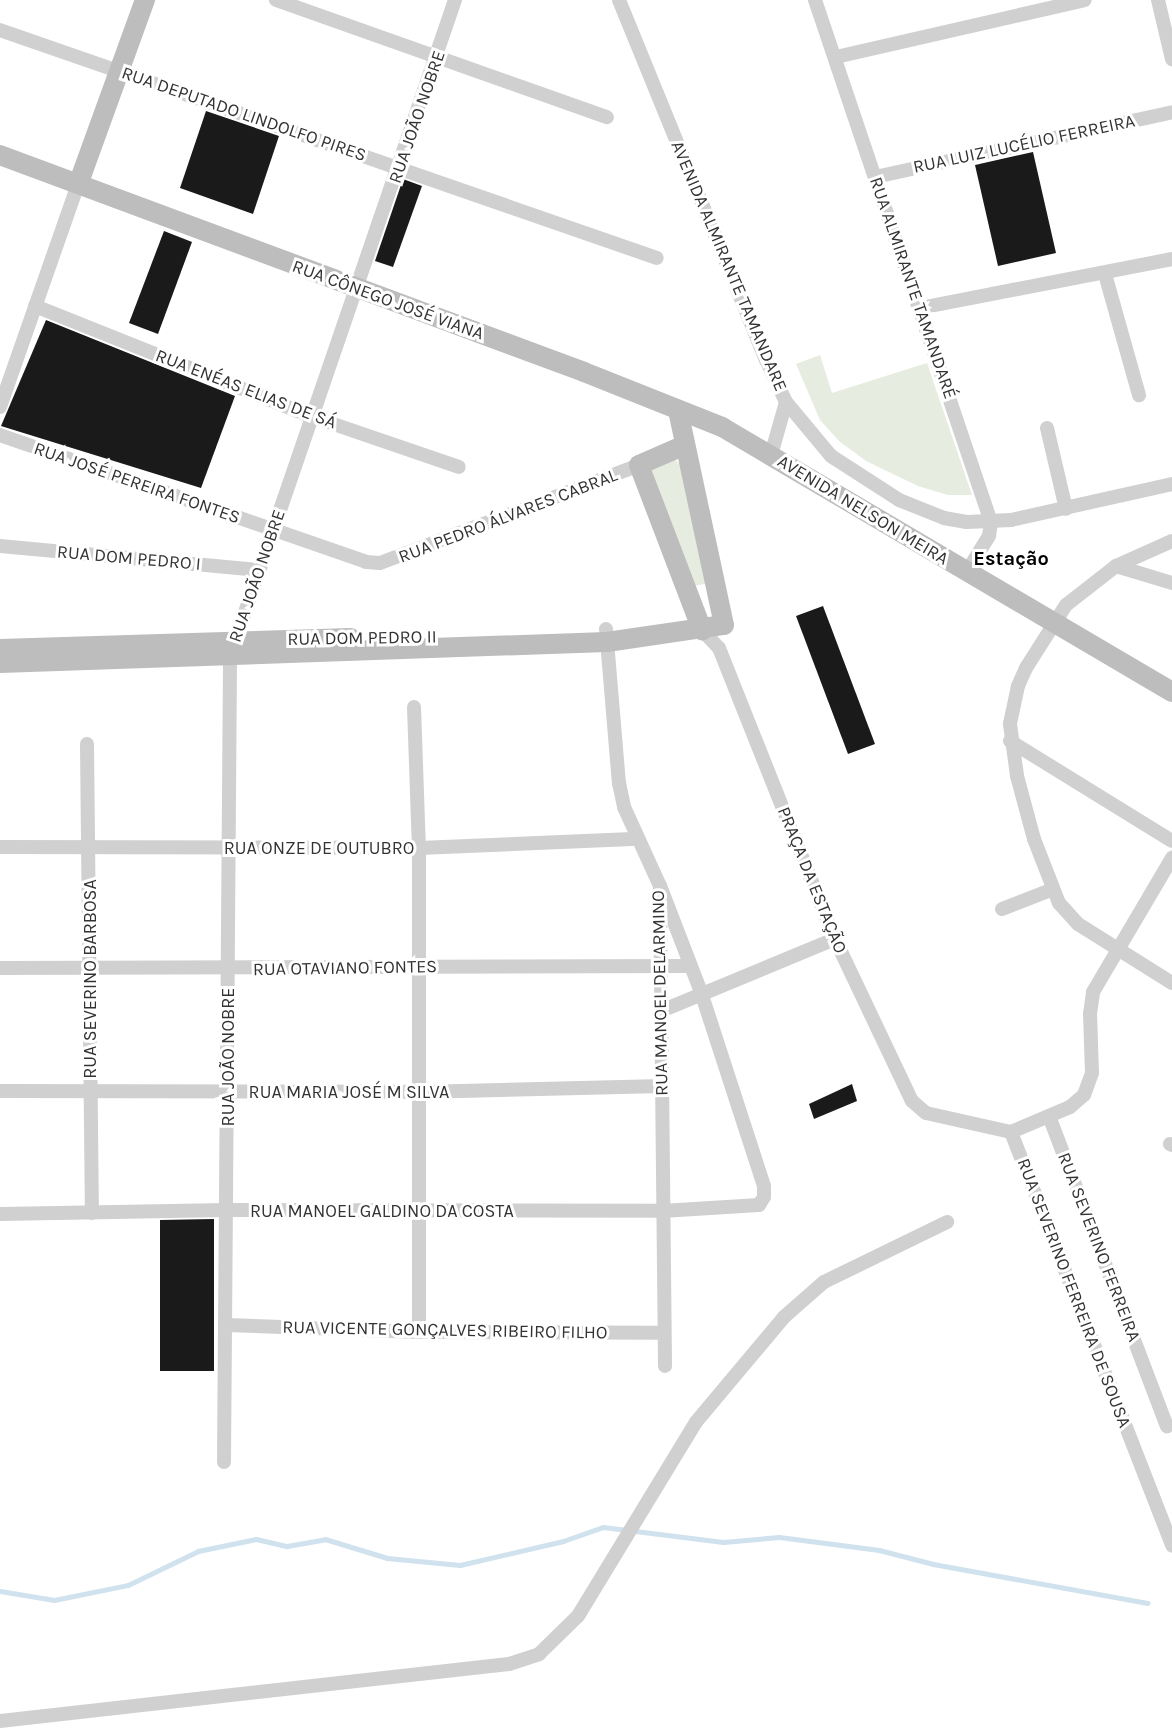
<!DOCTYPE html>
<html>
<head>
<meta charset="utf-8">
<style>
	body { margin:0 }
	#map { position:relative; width:1172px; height:1735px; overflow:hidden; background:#fff; font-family:Karla,sans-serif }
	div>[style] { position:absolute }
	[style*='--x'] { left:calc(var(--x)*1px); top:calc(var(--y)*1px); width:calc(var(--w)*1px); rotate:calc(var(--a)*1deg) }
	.green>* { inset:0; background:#e6ecdf }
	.stream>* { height:5px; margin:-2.5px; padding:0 2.5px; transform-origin:2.5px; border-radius:2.5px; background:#cfe2ee }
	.building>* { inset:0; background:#1a1a1a }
	.street>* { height:14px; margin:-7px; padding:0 7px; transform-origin:7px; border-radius:7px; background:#d0d0d0 }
	.secondary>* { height:20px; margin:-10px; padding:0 10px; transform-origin:10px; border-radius:10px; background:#bdbdbd }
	span { translate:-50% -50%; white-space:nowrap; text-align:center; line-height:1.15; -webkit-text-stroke:6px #fff; paint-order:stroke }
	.street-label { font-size:18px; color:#333 }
	.neighbourhood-label { font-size:20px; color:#000; font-weight:700 }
</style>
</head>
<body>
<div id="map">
	<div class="green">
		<div style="clip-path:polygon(820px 355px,832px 393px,927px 363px,972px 495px,948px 495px,918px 486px,866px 461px,839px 441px,820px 420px,796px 364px)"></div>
		<div style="clip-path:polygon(671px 456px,681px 465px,709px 583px,695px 586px,651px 480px,650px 465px)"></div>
	</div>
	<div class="stream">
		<div style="--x:0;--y:1591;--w:55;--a:9.5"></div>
		<div style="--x:54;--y:1600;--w:76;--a:-11.5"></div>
		<div style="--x:128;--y:1585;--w:78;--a:-25.9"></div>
		<div style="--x:198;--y:1551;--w:59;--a:-11.7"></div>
		<div style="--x:256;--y:1539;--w:32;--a:13"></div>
		<div style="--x:287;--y:1546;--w:39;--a:-10"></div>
		<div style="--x:325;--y:1539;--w:65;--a:17"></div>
		<div style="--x:387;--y:1558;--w:73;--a:5.5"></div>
		<div style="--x:460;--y:1565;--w:106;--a:-13.1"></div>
		<div style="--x:563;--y:1541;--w:42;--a:-19.3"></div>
		<div style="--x:603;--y:1527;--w:121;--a:7.1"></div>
		<div style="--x:723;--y:1542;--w:56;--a:-5.1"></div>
		<div style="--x:779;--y:1537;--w:101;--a:7.4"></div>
		<div style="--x:879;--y:1550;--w:56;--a:14.5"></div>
		<div style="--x:933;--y:1564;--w:218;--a:10.3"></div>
	</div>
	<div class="building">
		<div style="clip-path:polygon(206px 111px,279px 136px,253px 214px,180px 188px)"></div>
		<div style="clip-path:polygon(1033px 152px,1056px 253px,998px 266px,975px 165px)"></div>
		<div style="clip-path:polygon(403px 179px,422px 186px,393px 267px,375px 261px)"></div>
		<div style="clip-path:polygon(164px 231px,192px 242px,158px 334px,129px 323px)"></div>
		<div style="clip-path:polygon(46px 320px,235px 396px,201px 488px,1px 426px)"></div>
		<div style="clip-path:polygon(823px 606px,875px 744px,848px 754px,796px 616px)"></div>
		<div style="clip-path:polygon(852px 1084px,857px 1101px,814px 1119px,809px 1104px)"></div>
		<div style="clip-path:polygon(214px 1219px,214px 1371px,160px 1371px,160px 1220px)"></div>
	</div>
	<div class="street">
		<div style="--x:276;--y:0;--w:351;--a:19.5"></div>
		<div style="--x:619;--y:0;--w:389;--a:67.8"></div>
		<div style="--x:766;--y:360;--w:47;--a:64.5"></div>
		<div style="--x:786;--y:402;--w:70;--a:50.2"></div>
		<div style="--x:831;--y:456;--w:81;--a:32.9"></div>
		<div style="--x:899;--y:500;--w:48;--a:21.8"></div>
		<div style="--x:944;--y:518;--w:23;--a:10"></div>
		<div style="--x:967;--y:522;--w:44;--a:-2.6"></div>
		<div style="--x:1011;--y:520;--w:165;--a:-12.6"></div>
		<div style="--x:815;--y:0;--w:551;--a:71.37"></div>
		<div style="--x:991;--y:522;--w:14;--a:98"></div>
		<div style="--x:989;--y:536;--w:44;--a:121.9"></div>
		<div style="--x:1158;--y:0;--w:61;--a:76.7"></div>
		<div style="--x:0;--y:30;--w:695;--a:19.14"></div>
		<div style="--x:836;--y:57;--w:255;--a:-12.9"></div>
		<div style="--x:875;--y:177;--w:304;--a:-12.3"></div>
		<div style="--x:1105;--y:274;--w:126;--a:74.3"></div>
		<div style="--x:35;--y:306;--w:299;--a:21.8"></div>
		<div style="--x:313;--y:417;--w:154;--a:18.9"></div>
		<div style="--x:920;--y:308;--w:257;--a:-11"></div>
		<div style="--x:0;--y:407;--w:238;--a:-70.7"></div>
		<div style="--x:1047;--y:428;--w:83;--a:76.8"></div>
		<div style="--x:0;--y:435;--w:387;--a:19.1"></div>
		<div style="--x:366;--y:562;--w:14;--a:4"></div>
		<div style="--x:380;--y:563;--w:277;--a:-20.7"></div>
		<div style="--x:771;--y:455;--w:55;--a:-74.2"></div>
		<div style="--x:1172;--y:541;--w:61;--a:155.9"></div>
		<div style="--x:1116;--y:566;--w:63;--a:142"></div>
		<div style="--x:1066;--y:605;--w:75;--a:122.4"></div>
		<div style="--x:1026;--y:668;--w:20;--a:114"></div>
		<div style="--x:1018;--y:686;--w:39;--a:102"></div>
		<div style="--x:1010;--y:724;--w:52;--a:82.3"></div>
		<div style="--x:1017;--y:776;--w:65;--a:74.9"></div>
		<div style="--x:1034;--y:839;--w:69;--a:68.7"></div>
		<div style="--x:1059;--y:903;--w:28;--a:48"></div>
		<div style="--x:1078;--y:924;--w:111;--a:32.1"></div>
		<div style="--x:0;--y:546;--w:259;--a:5.3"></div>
		<div style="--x:1116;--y:566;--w:59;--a:16.9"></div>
		<div style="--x:606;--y:629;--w:155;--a:85.2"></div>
		<div style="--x:619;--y:783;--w:25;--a:78"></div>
		<div style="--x:624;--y:807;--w:87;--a:65.5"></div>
		<div style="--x:660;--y:886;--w:480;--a:89.4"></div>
		<div style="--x:702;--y:630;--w:25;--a:47"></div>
		<div style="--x:719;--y:648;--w:313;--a:68.3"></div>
		<div style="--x:835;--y:939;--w:179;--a:64.6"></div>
		<div style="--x:912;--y:1101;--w:18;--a:41"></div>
		<div style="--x:926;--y:1113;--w:87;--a:12.6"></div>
		<div style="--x:1011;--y:1132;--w:444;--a:68.7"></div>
		<div style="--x:414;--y:707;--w:141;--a:88"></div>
		<div style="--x:419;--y:848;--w:484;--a:90"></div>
		<div style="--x:1010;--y:741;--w:190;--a:31.7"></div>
		<div style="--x:87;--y:744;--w:469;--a:89.4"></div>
		<div style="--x:0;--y:847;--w:419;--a:0.1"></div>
		<div style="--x:419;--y:848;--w:219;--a:-2.4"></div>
		<div style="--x:1002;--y:909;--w:53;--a:-21.2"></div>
		<div style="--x:0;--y:968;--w:690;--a:-0.17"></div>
		<div style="--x:661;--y:1011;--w:188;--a:-22.5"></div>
		<div style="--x:0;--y:1091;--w:420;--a:0.1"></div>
		<div style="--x:420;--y:1092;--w:243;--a:-1.4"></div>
		<div style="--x:1049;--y:1116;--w:332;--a:69.2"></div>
		<div style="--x:1011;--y:1132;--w:64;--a:-23"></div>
		<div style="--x:1070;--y:1107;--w:18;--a:-41"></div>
		<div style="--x:1084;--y:1095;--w:23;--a:-70"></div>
		<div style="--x:1092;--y:1073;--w:59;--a:-91.9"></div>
		<div style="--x:1090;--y:1014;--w:22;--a:-82"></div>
		<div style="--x:1093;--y:992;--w:156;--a:-59.5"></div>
		<div style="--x:1170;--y:1144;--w:2;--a:27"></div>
		<div style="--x:0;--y:1214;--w:228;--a:-1"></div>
		<div style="--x:228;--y:1210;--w:434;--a:0.1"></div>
		<div style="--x:662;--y:1211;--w:97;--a:-3.5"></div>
		<div style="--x:759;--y:1205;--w:9;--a:-58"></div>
		<div style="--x:764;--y:1197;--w:11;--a:-90"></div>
		<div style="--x:764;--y:1186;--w:204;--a:-108"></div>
		<div style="--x:701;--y:992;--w:114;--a:-111.1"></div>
		<div style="--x:226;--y:1325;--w:193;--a:2.1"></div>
		<div style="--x:419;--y:1332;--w:245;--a:0.2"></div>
		<div style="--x:224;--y:1462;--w:806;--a:-89.57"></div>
		<div style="--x:230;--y:656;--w:694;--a:-71.07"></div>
		<div style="--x:0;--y:1721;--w:512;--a:-6.39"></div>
		<div style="--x:509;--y:1664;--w:32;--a:-18"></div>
		<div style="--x:539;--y:1654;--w:54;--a:-44.3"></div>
		<div style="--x:578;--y:1616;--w:227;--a:-58.7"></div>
		<div style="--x:696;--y:1422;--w:137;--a:-50"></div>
		<div style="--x:784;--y:1317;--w:53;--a:-41.2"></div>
		<div style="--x:824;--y:1282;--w:137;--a:-26"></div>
	</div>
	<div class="secondary">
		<div style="--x:0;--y:155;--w:623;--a:20.38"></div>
		<div style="--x:584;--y:372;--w:149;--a:21.7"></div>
		<div style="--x:722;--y:427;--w:522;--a:30.49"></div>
		<div style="--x:79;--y:182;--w:194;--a:-70.1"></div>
		<div style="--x:685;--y:445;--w:50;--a:156.5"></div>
		<div style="--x:639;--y:465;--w:177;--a:69.1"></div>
		<div style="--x:0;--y:649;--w:351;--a:-1.8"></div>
		<div style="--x:0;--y:663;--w:607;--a:-1.98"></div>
		<div style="--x:607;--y:642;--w:118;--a:-8.3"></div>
		<div style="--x:724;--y:625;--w:219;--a:-102.1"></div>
	</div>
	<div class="street-label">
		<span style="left:244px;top:114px;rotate:19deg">RUA DEPUTADO LINDOLFO PIRES</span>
		<span style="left:417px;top:117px;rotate:-71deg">RUA JOÃO NOBRE</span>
		<span style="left:1024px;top:144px;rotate:-12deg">RUA LUIZ LUCÉLIO FERREIRA</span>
		<span style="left:729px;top:266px;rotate:67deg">AVENIDA ALMIRANTE TAMANDARE</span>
		<span style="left:913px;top:288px;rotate:71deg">RUA ALMIRANTE TAMANDARÉ</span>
		<span style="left:388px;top:300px;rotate:20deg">RUA CÔNEGO JOSÉ VIANA</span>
		<span style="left:246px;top:389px;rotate:21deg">RUA ENÉAS ELIAS DE SÁ</span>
		<span style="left:137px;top:483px;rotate:19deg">RUA JOSÉ PEREIRA FONTES</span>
		<span style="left:863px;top:510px;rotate:31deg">AVENIDA NELSON MEIRA</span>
		<span style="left:508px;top:516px;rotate:-21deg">RUA PEDRO ÁLVARES CABRAL</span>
		<span style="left:129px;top:558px;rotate:5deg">RUA DOM PEDRO I</span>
		<span style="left:257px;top:576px;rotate:-71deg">RUA JOÃO NOBRE</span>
		<span style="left:362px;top:638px;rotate:-1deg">RUA DOM PEDRO II</span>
		<span style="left:319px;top:848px">RUA ONZE DE OUTUBRO</span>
		<span style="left:812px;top:880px;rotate:68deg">PRAÇA DA ESTAÇÃO</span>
		<span style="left:345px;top:968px;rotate:-1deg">RUA OTAVIANO FONTES</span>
		<span style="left:90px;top:979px;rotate:-90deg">RUA SEVERINO BARBOSA</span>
		<span style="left:660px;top:993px;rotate:-91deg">RUA MANOEL DELARMINO</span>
		<span style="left:228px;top:1057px;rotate:-90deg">RUA JOÃO NOBRE</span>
		<span style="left:349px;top:1092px">RUA MARIA JOSÉ M SILVA</span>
		<span style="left:382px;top:1211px">RUA MANOEL GALDINO DA COSTA</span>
		<span style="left:1099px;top:1247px;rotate:69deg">RUA SEVERINO FERREIRA</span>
		<span style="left:1074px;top:1293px;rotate:69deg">RUA SEVERINO FERREIRA DE SOUSA</span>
		<span style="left:445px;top:1330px;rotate:1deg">RUA VICENTE GONÇALVES RIBEIRO FILHO</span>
	</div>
	<div class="neighbourhood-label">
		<span style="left:1011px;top:558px">Estação</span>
	</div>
</div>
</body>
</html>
